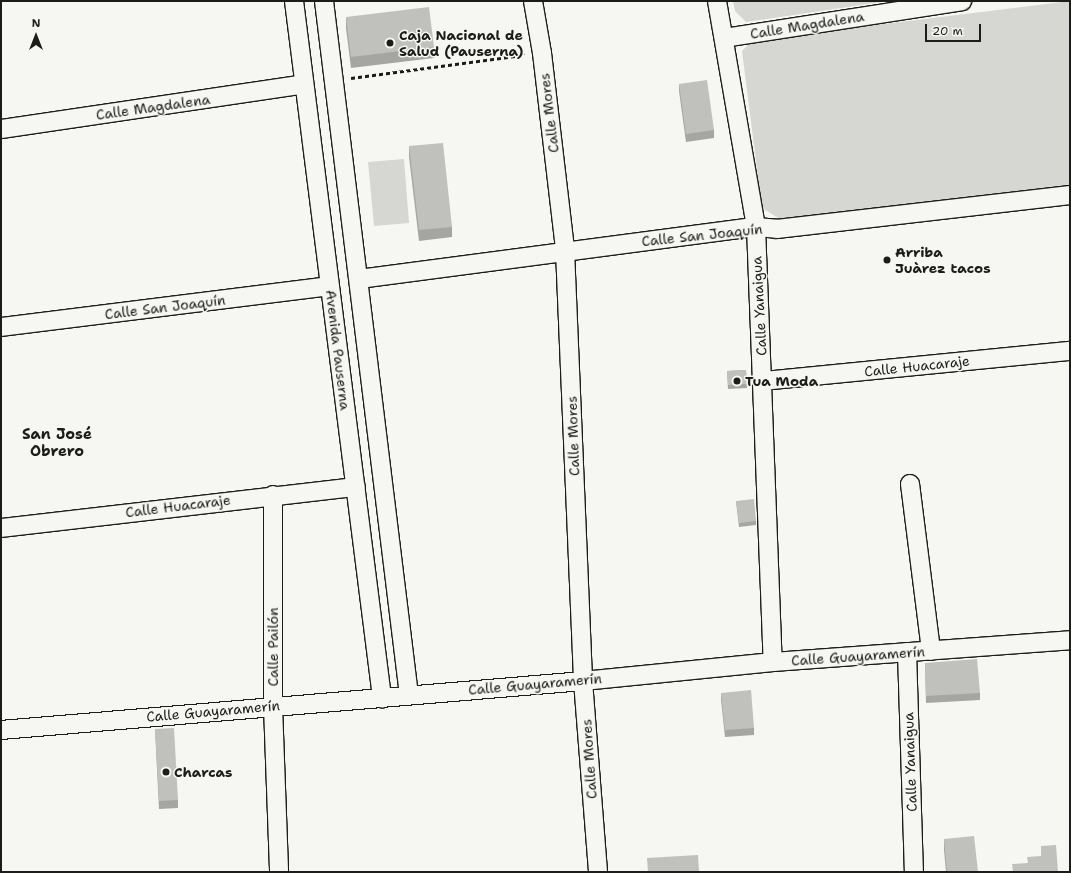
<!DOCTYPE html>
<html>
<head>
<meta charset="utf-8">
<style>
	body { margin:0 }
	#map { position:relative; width:1071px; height:873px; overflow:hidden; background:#f6f6f2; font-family:"Shantell Sans",sans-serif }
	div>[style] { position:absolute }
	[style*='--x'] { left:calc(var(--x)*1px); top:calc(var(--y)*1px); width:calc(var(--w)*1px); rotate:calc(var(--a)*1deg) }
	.green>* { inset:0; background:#d6d6d2 }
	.path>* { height:2.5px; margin-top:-1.25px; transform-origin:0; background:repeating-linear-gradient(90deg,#1c1c1c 0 4px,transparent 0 7px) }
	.roads { filter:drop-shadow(1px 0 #1c1c1c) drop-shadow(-1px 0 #1c1c1c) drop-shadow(0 1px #1c1c1c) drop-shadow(0 -1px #1c1c1c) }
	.street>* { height:18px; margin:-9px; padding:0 9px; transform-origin:9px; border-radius:9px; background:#f6f6f2 }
	.wall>* { inset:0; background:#a5a5a3 }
	.building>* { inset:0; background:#c0c0bd }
	.dots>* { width:11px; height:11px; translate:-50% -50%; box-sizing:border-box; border:2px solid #f6f6f2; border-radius:50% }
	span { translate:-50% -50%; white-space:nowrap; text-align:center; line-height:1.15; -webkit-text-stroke:3px #f6f6f2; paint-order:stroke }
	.street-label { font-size:14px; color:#1c1c1c }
	.poi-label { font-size:14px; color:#1c1c1c; font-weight:700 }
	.left { translate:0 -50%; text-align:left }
	.neighbourhood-label { font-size:15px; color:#1c1c1c; font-weight:700 }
	.frame { position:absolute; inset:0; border:2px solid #1c1c1c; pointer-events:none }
	.north { position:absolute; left:16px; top:16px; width:40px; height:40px; -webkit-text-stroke:3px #f6f6f2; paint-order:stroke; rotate:0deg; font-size:11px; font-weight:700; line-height:16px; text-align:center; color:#1c1c1c }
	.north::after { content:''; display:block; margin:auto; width:14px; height:18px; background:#1c1c1c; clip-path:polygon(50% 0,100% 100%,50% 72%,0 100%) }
	.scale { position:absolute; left:925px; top:24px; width:56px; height:18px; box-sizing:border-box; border:2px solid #1c1c1c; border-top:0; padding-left:5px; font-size:12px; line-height:14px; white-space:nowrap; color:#1c1c1c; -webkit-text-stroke:3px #f6f6f2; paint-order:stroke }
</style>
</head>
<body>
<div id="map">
	<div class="green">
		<div style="clip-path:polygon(733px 1px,888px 1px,746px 22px,735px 11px)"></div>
		<div style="clip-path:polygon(1070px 1px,1070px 185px,780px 219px,762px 208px,742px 51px,753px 40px)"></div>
		<div style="clip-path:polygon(404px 159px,409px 223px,374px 226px,368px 162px)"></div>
	</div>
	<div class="path">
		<div style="--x:351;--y:78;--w:175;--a:-7.6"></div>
	</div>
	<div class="roads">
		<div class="street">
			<div style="--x:294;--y:1;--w:703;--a:82.8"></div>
			<div style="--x:324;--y:1;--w:699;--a:83.02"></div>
			<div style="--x:533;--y:1;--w:53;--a:80.2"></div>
			<div style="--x:542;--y:53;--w:198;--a:83.3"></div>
			<div style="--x:565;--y:250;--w:431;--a:87.6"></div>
			<div style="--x:583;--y:681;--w:192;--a:85.5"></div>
			<div style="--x:717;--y:1;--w:229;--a:80.2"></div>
			<div style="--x:756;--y:227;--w:435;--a:87.8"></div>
			<div style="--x:724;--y:38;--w:241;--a:-8.8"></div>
			<div style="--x:1;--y:129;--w:306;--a:-8.4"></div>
			<div style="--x:359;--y:279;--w:400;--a:-7.5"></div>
			<div style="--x:756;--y:227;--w:21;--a:5"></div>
			<div style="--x:777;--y:229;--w:295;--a:-6.6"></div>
			<div style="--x:1;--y:327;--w:331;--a:-7.1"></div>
			<div style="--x:763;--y:381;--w:308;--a:-5.6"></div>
			<div style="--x:910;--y:484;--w:168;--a:82.8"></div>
			<div style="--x:273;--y:495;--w:211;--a:90"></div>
			<div style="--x:273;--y:706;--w:166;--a:87.9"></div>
			<div style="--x:1;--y:528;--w:357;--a:-6.6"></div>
			<div style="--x:907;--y:652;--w:220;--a:88.2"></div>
			<div style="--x:1;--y:730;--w:584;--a:-4.81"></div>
			<div style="--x:583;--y:681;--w:191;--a:-5.7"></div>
			<div style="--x:773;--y:662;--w:298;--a:-4.2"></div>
		</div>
	</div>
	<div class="wall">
		<div style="clip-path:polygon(346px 17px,434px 47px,434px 58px,351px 68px,346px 28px)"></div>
		<div style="clip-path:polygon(679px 84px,714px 130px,714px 138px,686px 142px,679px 91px)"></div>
		<div style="clip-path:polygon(409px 146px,452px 227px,452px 237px,419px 241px,409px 157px)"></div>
		<div style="clip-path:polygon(746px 370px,747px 388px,728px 389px,727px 371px)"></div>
		<div style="clip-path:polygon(736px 501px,756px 521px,756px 525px,739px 527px)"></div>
		<div style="clip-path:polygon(925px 663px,980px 693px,980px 700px,926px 703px)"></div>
		<div style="clip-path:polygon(721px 693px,754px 728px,754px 735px,725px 737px,721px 700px)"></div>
		<div style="clip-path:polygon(155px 729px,178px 800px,178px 808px,159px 809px)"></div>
		<div style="clip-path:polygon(944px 839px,978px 872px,946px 872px,944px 850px)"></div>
	</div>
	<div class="building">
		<div style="clip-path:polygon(429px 7px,434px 47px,351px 57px,346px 17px)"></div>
		<div style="clip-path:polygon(707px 80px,714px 130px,686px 134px,679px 84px)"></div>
		<div style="clip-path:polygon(443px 143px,452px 227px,419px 230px,409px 146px)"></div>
		<div style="clip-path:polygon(746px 370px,747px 384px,728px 385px,727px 371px)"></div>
		<div style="clip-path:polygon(754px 499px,756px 521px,739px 523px,736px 501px)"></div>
		<div style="clip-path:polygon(977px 659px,980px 693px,926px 696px,925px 663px)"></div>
		<div style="clip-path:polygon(751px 690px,754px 728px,725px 730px,721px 693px)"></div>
		<div style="clip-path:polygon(174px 728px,178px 800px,159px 801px,155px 729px)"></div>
		<div style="clip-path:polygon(974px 836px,978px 872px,947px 872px,944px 839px)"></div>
		<div style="clip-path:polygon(1056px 845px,1058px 872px,1013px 872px,1012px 864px,1028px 863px,1027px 857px,1041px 856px,1041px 846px)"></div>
		<div style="clip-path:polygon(698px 855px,699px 872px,648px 872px,647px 858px)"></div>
	</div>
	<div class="dots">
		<div style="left:390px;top:43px;background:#1c1c1c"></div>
		<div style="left:887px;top:260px;background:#1c1c1c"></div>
		<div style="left:737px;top:381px;background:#1c1c1c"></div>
		<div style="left:166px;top:772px;background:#1c1c1c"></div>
	</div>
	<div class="street-label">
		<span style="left:807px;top:25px;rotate:-9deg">Calle Magdalena</span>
		<span style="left:153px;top:107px;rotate:-8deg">Calle Magdalena</span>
		<span style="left:549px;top:113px;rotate:-97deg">Calle Mores</span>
		<span style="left:702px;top:235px;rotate:-6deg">Calle San Joaquín</span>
		<span style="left:759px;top:306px;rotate:-93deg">Calle Yanaigua</span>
		<span style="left:165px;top:307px;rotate:-7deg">Calle San Joaquín</span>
		<span style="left:338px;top:350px;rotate:83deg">Avenida Pauserna</span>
		<span style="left:917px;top:366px;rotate:-6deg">Calle Huacaraje</span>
		<span style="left:573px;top:436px;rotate:-92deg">Calle Mores</span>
		<span style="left:178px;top:506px;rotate:-7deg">Calle Huacaraje</span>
		<span style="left:273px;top:647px;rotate:-90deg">Calle Pailón</span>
		<span style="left:858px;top:656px;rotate:-4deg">Calle Guayaramerín</span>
		<span style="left:535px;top:684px;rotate:-5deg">Calle Guayaramerín</span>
		<span style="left:213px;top:711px;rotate:-5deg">Calle Guayaramerín</span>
		<span style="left:589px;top:759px;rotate:-94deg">Calle Mores</span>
		<span style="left:910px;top:762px;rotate:-92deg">Calle Yanaigua</span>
	</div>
	<div class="poi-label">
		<span class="left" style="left:399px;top:43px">Caja Nacional de<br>Salud (Pauserna)</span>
		<span class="left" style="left:895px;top:260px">Arriba<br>Juàrez tacos</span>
		<span class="left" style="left:745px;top:381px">Tua Moda</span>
		<span class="left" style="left:174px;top:772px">Charcas</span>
	</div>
	<div class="neighbourhood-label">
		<span style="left:57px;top:443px">San José<br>Obrero</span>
	</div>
	<div class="frame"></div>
	<div class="north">N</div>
	<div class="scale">20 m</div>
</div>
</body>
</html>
